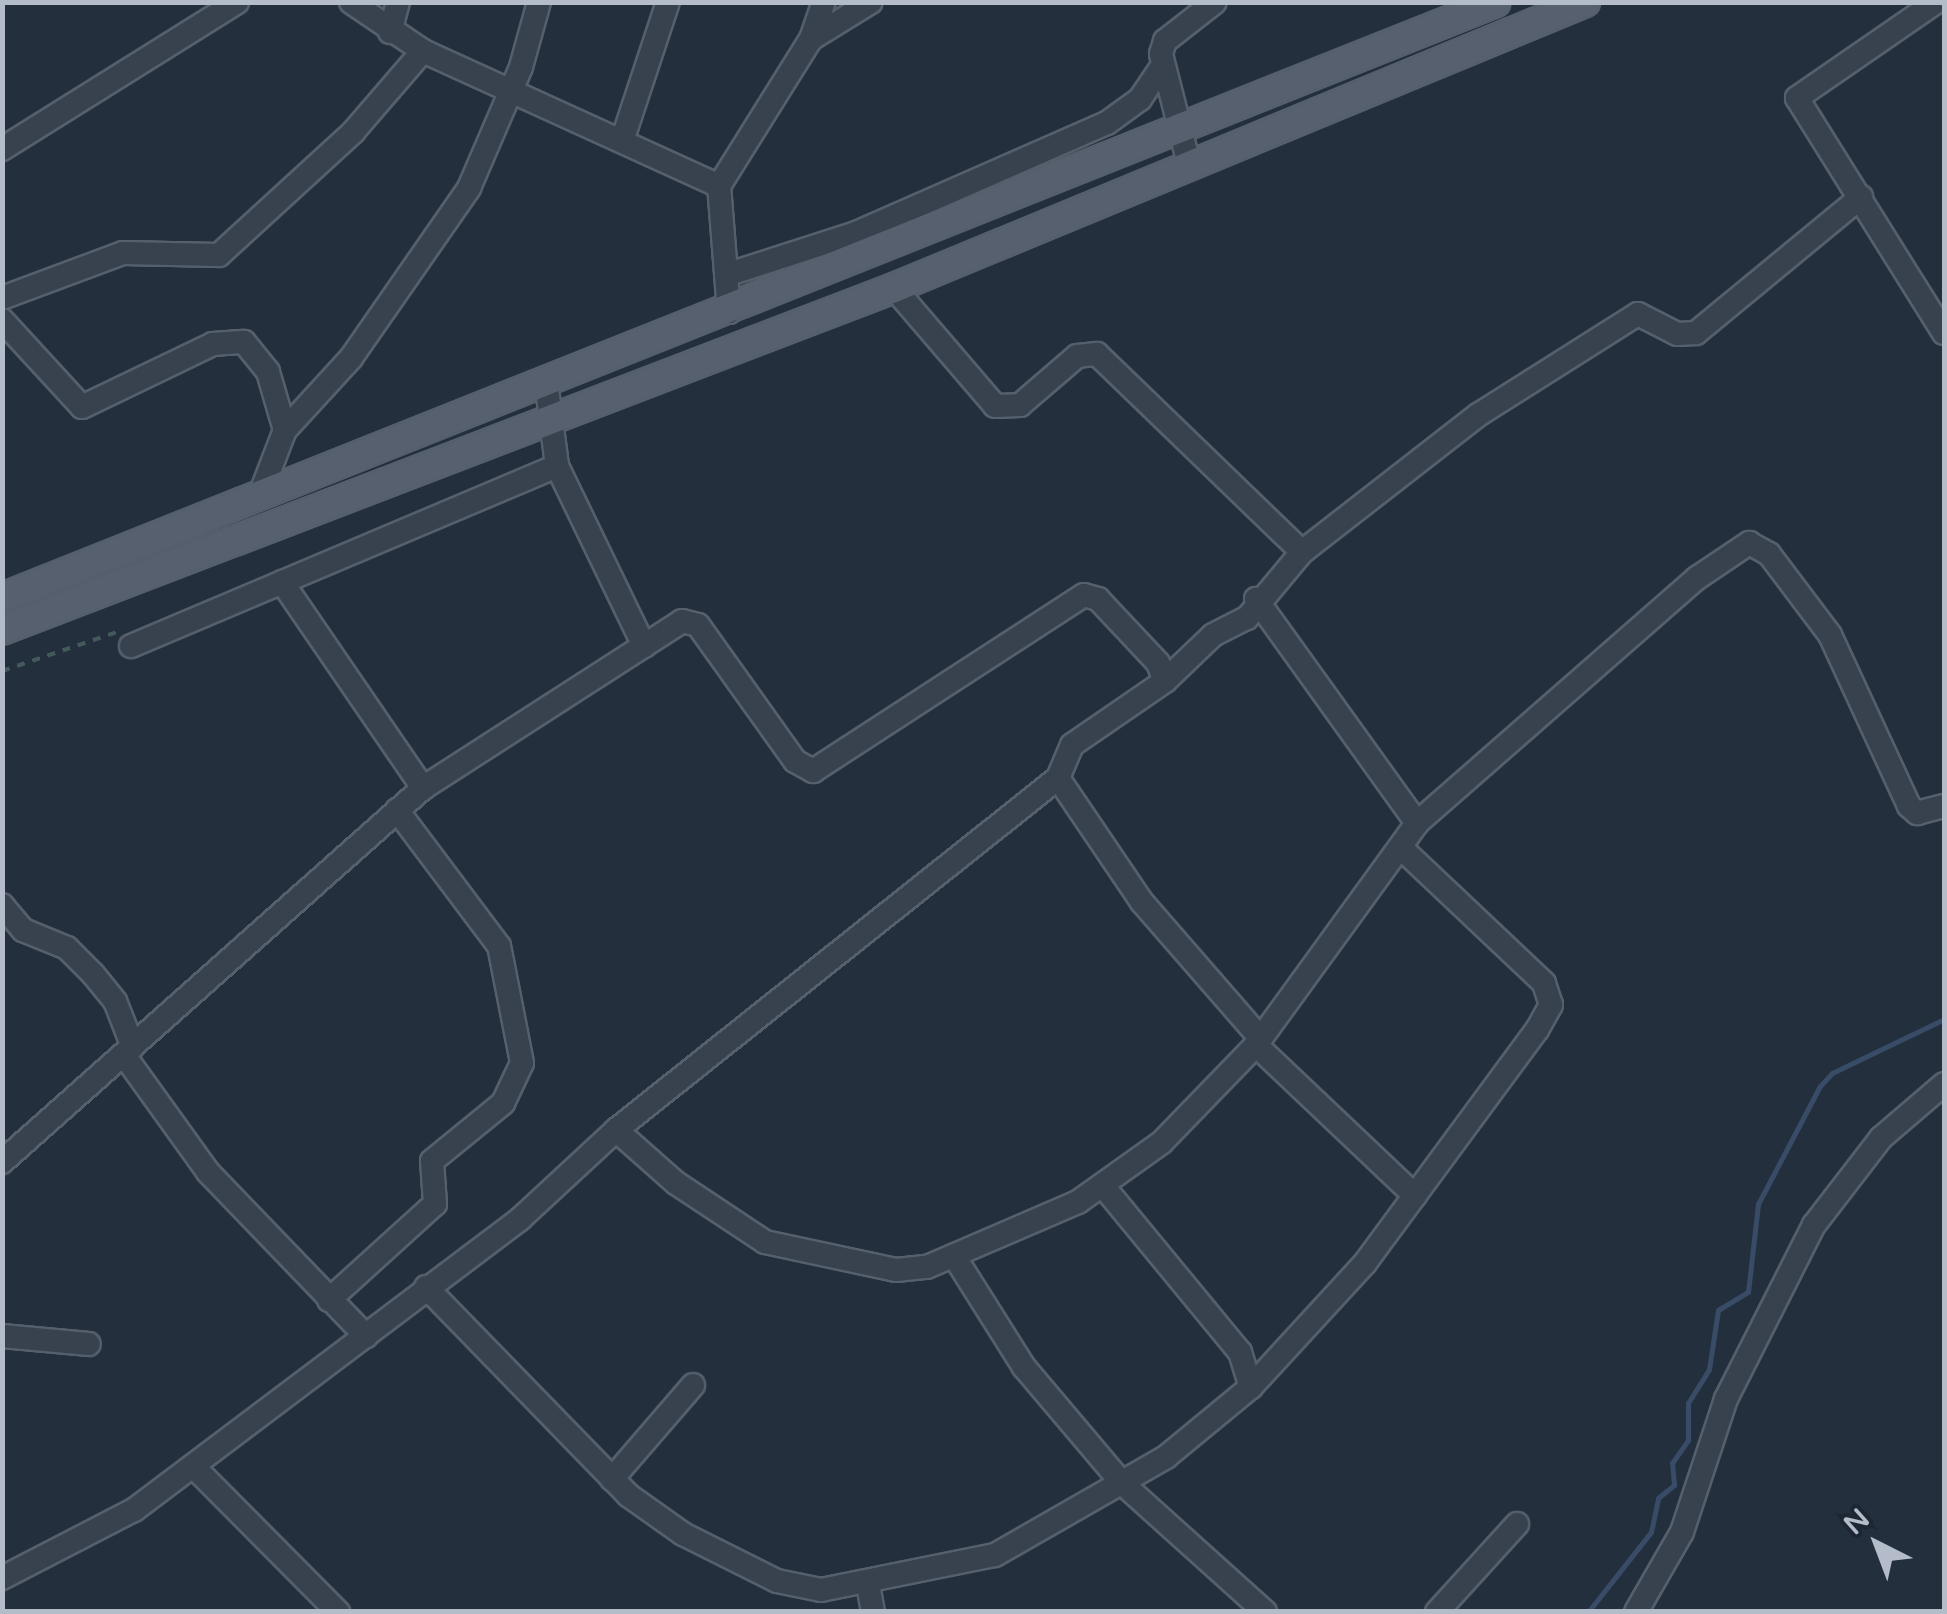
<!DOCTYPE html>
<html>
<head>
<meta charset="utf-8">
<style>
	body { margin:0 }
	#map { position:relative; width:1947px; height:1614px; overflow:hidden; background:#242f3e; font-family:"Varela Round",sans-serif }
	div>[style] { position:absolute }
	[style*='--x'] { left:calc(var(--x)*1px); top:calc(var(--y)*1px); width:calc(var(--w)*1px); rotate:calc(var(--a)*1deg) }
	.stream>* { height:5px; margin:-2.5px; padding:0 2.5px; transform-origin:2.5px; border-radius:2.5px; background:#394c67 }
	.path>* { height:4px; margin-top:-2px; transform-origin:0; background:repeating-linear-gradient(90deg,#44595c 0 8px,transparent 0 16px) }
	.roads { filter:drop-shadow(2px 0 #565f6c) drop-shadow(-2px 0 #565f6c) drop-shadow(0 2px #565f6c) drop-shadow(0 -2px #565f6c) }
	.minor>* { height:22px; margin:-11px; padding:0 11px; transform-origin:11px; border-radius:11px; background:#38414e }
	.major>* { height:28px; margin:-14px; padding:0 14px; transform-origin:14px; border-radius:14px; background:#56606e }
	span { translate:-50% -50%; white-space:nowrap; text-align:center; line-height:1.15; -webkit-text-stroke:9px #1d2633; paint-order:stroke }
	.frame { position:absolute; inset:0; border:5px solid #b4bcc9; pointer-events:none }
	.north { position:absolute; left:1827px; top:1494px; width:100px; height:100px; -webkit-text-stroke:8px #1d2633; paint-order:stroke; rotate:318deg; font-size:28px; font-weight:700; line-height:40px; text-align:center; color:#b4bcc9 }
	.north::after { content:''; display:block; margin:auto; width:35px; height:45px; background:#b4bcc9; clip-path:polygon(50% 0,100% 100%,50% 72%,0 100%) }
</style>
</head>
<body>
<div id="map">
	<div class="stream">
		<div style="--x:1588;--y:1612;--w:102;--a:-51.8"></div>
		<div style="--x:1651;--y:1532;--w:35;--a:-78"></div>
		<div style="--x:1658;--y:1498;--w:21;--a:-39"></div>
		<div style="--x:1674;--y:1485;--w:22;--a:-95"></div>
		<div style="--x:1672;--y:1463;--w:28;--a:-55"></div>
		<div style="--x:1688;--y:1440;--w:37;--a:-90"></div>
		<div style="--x:1688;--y:1403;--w:40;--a:-58"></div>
		<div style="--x:1709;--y:1369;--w:60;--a:-81.3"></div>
		<div style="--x:1718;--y:1310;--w:35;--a:-31"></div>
		<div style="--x:1748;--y:1292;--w:89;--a:-83.5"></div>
		<div style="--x:1758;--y:1204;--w:133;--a:-62.3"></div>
		<div style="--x:1820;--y:1086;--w:18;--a:-47"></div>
		<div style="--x:1832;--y:1073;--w:124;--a:-25.7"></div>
	</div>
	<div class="path">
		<div style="--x:2;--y:671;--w:125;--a:-18.7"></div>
	</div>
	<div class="roads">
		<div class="minor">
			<div style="--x:351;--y:2;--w:87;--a:34.2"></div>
			<div style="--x:423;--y:51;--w:325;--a:24.5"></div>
			<div style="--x:1936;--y:2;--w:169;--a:145.4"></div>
			<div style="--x:1797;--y:98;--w:277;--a:58"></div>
			<div style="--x:390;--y:32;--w:31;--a:-75"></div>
			<div style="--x:811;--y:39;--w:39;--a:-71"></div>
			<div style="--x:622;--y:141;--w:146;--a:-71.7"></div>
			<div style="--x:2;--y:149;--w:277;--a:-32"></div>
			<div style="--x:1189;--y:164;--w:114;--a:-104.3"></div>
			<div style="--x:1161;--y:54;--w:14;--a:-73"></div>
			<div style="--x:1165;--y:41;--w:63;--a:-38"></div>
			<div style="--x:726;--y:275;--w:137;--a:-17.9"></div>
			<div style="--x:856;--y:233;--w:274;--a:-23.7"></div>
			<div style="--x:1107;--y:123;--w:41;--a:-36"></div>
			<div style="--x:1140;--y:99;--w:37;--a:-56"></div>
			<div style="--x:894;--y:288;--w:155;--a:49.4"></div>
			<div style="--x:995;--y:406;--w:25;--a:-2"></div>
			<div style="--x:1020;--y:405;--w:75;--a:-40.7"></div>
			<div style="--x:1077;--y:356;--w:20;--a:-6"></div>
			<div style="--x:1097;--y:354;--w:285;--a:44"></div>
			<div style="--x:2;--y:298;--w:129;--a:-20.4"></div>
			<div style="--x:123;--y:253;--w:96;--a:1.2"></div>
			<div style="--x:219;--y:255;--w:182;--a:-42.5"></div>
			<div style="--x:353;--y:132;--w:107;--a:-49.2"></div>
			<div style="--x:729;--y:312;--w:126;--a:-94.5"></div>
			<div style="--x:719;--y:186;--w:173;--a:-58"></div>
			<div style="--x:811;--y:39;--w:70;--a:-31.7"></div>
			<div style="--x:2;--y:320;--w:118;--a:47.4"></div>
			<div style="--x:82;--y:407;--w:145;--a:-25.7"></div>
			<div style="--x:213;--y:344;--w:31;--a:-4"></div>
			<div style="--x:244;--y:342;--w:38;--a:51"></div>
			<div style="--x:268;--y:372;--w:60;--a:73.7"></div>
			<div style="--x:546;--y:381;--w:86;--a:82.6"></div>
			<div style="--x:557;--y:466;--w:200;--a:64.2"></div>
			<div style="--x:260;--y:495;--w:70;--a:-69"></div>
			<div style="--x:285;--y:430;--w:98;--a:-47.5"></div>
			<div style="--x:351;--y:358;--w:207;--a:-55.2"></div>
			<div style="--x:469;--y:188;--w:132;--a:-66.7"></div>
			<div style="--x:521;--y:67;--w:67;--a:-74.5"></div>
			<div style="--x:282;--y:582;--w:250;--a:55.6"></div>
			<div style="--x:131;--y:646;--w:462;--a:-22.9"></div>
			<div style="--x:1058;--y:778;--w:150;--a:55.9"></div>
			<div style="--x:1142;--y:902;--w:181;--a:49"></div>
			<div style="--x:1417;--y:823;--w:372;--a:-41.2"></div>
			<div style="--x:1697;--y:578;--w:63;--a:-33.9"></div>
			<div style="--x:1749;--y:543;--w:23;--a:29"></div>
			<div style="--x:1769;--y:554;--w:101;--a:53"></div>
			<div style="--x:1830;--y:635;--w:188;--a:65.2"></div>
			<div style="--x:1909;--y:806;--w:11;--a:41"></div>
			<div style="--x:1917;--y:813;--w:28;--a:-15"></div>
			<div style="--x:2;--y:905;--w:33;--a:50"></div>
			<div style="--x:23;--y:930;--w:48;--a:22.2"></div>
			<div style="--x:67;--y:948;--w:37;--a:45"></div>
			<div style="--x:93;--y:974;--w:35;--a:51"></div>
			<div style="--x:115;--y:1001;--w:49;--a:68.6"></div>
			<div style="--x:1256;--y:1045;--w:219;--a:43.5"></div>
			<div style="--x:124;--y:1055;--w:144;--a:54.3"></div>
			<div style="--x:208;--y:1172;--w:228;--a:46.1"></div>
			<div style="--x:616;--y:1130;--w:80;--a:41.5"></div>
			<div style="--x:676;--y:1183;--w:107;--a:33.5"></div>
			<div style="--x:765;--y:1242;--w:134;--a:12.1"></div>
			<div style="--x:896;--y:1270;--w:31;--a:-6"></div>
			<div style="--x:927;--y:1267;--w:164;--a:-23.3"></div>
			<div style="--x:1078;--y:1202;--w:103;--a:-35.5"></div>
			<div style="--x:1162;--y:1142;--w:135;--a:-45.9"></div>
			<div style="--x:1256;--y:1045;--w:274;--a:-54"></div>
			<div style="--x:1417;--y:823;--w:276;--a:-125.7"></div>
			<div style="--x:2;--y:1162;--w:563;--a:-41.62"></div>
			<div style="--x:423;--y:788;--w:308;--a:-32.8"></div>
			<div style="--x:682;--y:621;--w:16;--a:14"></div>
			<div style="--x:698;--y:625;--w:167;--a:54.5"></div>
			<div style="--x:795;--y:761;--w:21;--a:29"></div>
			<div style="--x:813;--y:771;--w:323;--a:-33"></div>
			<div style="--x:1084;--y:595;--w:15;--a:16"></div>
			<div style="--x:1098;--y:599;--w:88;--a:46.8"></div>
			<div style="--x:1158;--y:663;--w:19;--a:69"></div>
			<div style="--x:1103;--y:1186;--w:215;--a:50.5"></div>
			<div style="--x:1240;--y:1352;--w:37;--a:73"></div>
			<div style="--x:954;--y:1256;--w:131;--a:57.8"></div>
			<div style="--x:1024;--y:1367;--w:153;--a:49.8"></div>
			<div style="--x:1123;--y:1484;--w:191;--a:42"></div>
			<div style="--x:426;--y:1287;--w:290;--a:45.8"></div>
			<div style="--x:628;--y:1495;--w:67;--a:35.3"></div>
			<div style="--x:683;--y:1534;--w:105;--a:26.6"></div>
			<div style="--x:777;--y:1581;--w:45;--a:11.6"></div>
			<div style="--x:821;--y:1590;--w:177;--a:-11.4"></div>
			<div style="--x:995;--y:1555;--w:197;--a:-29.8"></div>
			<div style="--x:1166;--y:1457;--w:110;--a:-39.5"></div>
			<div style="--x:1251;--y:1387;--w:168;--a:-47.4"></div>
			<div style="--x:1365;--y:1263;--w:290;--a:-53.6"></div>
			<div style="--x:1537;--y:1030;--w:29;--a:-61"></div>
			<div style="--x:1551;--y:1005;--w:23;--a:-108"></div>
			<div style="--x:1544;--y:983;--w:197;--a:-136.6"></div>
			<div style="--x:329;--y:1300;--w:143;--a:-42.2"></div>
			<div style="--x:435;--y:1204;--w:43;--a:-94"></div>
			<div style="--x:432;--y:1161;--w:92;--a:-39.2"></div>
			<div style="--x:503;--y:1103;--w:44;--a:-64.6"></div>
			<div style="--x:522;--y:1063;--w:119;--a:-101.1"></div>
			<div style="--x:499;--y:946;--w:170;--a:-126.9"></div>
			<div style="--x:2;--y:1336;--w:87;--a:5.3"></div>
			<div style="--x:193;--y:1466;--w:206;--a:45.2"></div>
			<div style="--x:612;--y:1479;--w:124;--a:-49.2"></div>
			<div style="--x:2;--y:1578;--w:148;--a:-27.3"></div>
			<div style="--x:134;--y:1510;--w:483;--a:-37"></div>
			<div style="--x:520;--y:1219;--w:131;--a:-42.8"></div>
			<div style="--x:616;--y:1130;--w:565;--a:-38.53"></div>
			<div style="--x:1058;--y:778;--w:36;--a:-67"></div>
			<div style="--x:1072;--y:745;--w:113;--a:-34.5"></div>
			<div style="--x:1165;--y:681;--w:66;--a:-43.8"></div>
			<div style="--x:1213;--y:635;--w:38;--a:-27"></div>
			<div style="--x:1247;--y:618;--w:86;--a:-50.2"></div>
			<div style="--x:1302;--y:552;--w:223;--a:-37.9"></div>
			<div style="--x:1478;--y:415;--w:189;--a:-32.3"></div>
			<div style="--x:1638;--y:314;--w:44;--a:27.1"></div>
			<div style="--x:1677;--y:334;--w:19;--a:-3"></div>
			<div style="--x:1696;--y:333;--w:214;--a:-39.5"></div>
			<div style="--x:868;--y:1584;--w:28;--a:80"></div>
			<div style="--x:1437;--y:1612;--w:119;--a:-47.7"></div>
			<div style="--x:1636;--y:1612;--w:92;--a:-60.1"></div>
			<div style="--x:1682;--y:1532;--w:140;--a:-71.7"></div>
			<div style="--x:1726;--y:1399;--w:195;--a:-63.2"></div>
			<div style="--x:1814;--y:1225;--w:110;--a:-52.4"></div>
			<div style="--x:1881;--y:1138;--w:83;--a:-40.6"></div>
		</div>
		<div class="major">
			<div style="--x:2;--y:598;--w:1608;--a:-21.75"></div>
			<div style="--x:2;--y:630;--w:955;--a:-20.98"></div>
			<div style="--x:894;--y:288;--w:748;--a:-22.48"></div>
		</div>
	</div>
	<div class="frame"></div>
	<div class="north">N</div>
</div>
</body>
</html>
